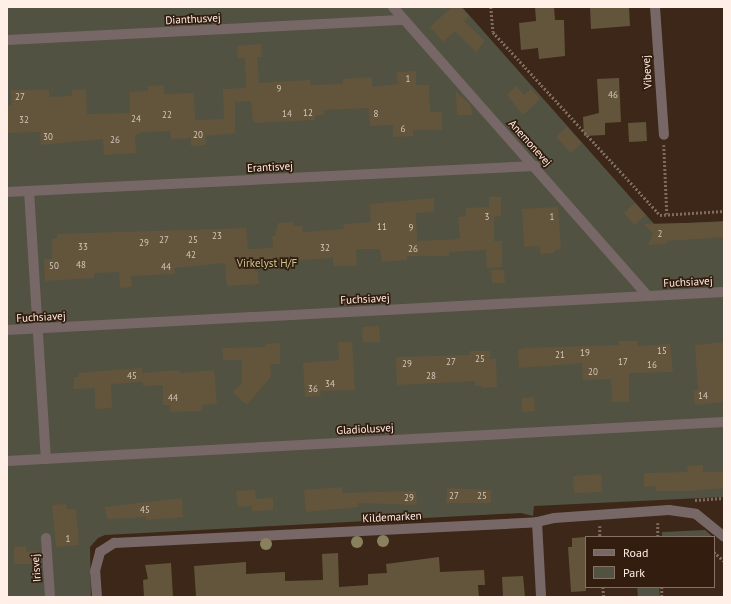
<!DOCTYPE html>
<html>
<head>
<meta charset="utf-8">
<style>
	body { margin:0 }
	#map { position:relative; width:731px; height:604px; overflow:hidden; background:#3d2718; font-family:"PT Sans",sans-serif }
	div>[style] { position:absolute }
	[style*='--x'] { left:calc(var(--x)*1px); top:calc(var(--y)*1px); width:calc(var(--w)*1px); rotate:calc(var(--a)*1deg) }
	.green>* { inset:0; background:#515241 }
	.building>* { inset:0; background:#63553c }
	.path>* { height:2.5px; margin-top:-1.25px; transform-origin:0; background:repeating-linear-gradient(90deg,#806c5f 0 2px,transparent 0 4px) }
	.minor>* { height:10px; margin:-5px; padding:0 5px; transform-origin:5px; border-radius:5px; background:#776867 }
	.trees>* { width:12px; height:12px; margin:-6px; border-radius:50%; background:#89815d }
	span { translate:-50% -50%; white-space:nowrap; text-align:center; line-height:1.15; -webkit-text-stroke:3.5px #331d0f; paint-order:stroke }
	.number-label { font-size:9px; color:#d8c8bc }
	.number-label span { -webkit-text-stroke-width:0 }
	.street-label { font-size:11px; color:#ffefe6 }
	.park-label { font-size:11px; color:#c7ca95 }
	.frame { position:absolute; inset:0; border:8px solid #ffefe6; pointer-events:none }
	.legend { position:absolute; left:585px; top:536px; width:130px; height:52px; box-sizing:border-box; background:#331d0f; border:1px solid #857165; margin:0; padding:5px 7px; list-style:none; font-size:12px; color:#ffefe6 }
	.legend li { display:flex; align-items:center; gap:8px; height:20px }
	.legend b { width:20px; border:1px solid #857165 }
</style>
</head>
<body>
<div id="map">
	<div class="green">
		<div style="clip-path:polygon(7px 7px,462px 7px,655px 225px,724px 221px,724px 497px,534px 506px,533px 516px,521px 513px,105px 535px,98px 538px,90px 547px,91px 597px,7px 597px)"></div>
		<div style="clip-path:polygon(705px 530px,713px 537px,662px 537px,662px 532px)"></div>
		<div style="clip-path:polygon(637px 587px,659px 587px,660px 597px,638px 597px)"></div>
	</div>
	<div class="building">
		<div style="clip-path:polygon(452px 7px,460px 7px,469px 16px,464px 21px,485px 41px,476px 52px,455px 31px,443px 42px,430px 27px)"></div>
		<div style="clip-path:polygon(535px 7px,554px 7px,555px 20px,564px 20px,565px 56px,539px 59px,538px 48px,521px 50px,519px 23px,536px 21px)"></div>
		<div style="clip-path:polygon(590px 7px,629px 7px,630px 26px,591px 29px)"></div>
		<div style="clip-path:polygon(261px 44px,262px 57px,257px 57px,259px 83px,310px 80px,310px 85px,343px 84px,342px 79px,372px 77px,372px 87px,398px 84px,397px 72px,416px 71px,416px 85px,429px 85px,430px 112px,442px 112px,442px 130px,413px 130px,413px 136px,393px 137px,393px 125px,370px 126px,369px 108px,323px 110px,324px 115px,315px 116px,315px 120px,258px 123px,253px 122px,251px 101px,235px 102px,235px 133px,206px 136px,206px 145px,191px 146px,191px 138px,171px 139px,170px 131px,144px 132px,135px 135px,136px 153px,104px 155px,103px 139px,41px 145px,40px 132px,7px 133px,7px 106px,12px 105px,11px 90px,49px 90px,49px 97px,72px 96px,72px 90px,86px 89px,87px 114px,130px 113px,130px 92px,148px 91px,148px 86px,164px 85px,164px 94px,194px 93px,195px 120px,224px 119px,223px 89px,246px 88px,245px 58px,238px 58px,237px 46px)"></div>
		<div style="clip-path:polygon(619px 78px,621px 122px,605px 123px,605px 135px,584px 136px,583px 117px,599px 113px,597px 79px)"></div>
		<div style="clip-path:polygon(516px 86px,524px 95px,531px 89px,540px 99px,523px 115px,507px 95px)"></div>
		<div style="clip-path:polygon(456px 92px,471px 105px,472px 115px,457px 115px)"></div>
		<div style="clip-path:polygon(646px 122px,647px 141px,629px 142px,628px 123px)"></div>
		<div style="clip-path:polygon(567px 127px,582px 143px,571px 153px,556px 137px)"></div>
		<div style="clip-path:polygon(489px 197px,501px 197px,501px 216px,494px 217px,494px 241px,502px 241px,502px 267px,487px 268px,486px 250px,449px 252px,449px 256px,407px 256px,407px 260px,382px 262px,380px 249px,356px 249px,357px 266px,333px 266px,333px 258px,244px 264px,258px 272px,259px 284px,227px 286px,225px 263px,174px 268px,175px 274px,131px 276px,132px 287px,120px 288px,119px 272px,94px 273px,94px 278px,45px 281px,44px 259px,52px 259px,52px 239px,57px 239px,57px 234px,246px 228px,248px 249px,273px 248px,272px 236px,275px 236px,278px 223px,293px 222px,293px 226px,302px 226px,303px 232px,344px 229px,343px 224px,371px 222px,370px 204px,434px 198px,434px 212px,416px 213px,417px 241px,460px 239px,458px 217px,466px 216px,466px 208px,489px 207px)"></div>
		<div style="clip-path:polygon(635px 203px,646px 215px,634px 225px,624px 213px)"></div>
		<div style="clip-path:polygon(558px 207px,561px 249px,554px 251px,554px 253px,541px 254px,539px 246px,524px 247px,522px 209px)"></div>
		<div style="clip-path:polygon(724px 222px,724px 237px,667px 241px,667px 244px,648px 245px,653px 234px,644px 224px)"></div>
		<div style="clip-path:polygon(491px 270px,504px 270px,505px 283px,492px 283px)"></div>
		<div style="clip-path:polygon(379px 326px,380px 342px,363px 342px,362px 327px)"></div>
		<div style="clip-path:polygon(619px 341px,637px 341px,638px 346px,670px 344px,673px 372px,629px 373px,629px 402px,612px 402px,611px 379px,583px 380px,582px 363px,519px 368px,518px 350px,524px 348px,619px 345px)"></div>
		<div style="clip-path:polygon(338px 342px,352px 342px,355px 390px,320px 391px,321px 396px,305px 397px,303px 363px,339px 360px)"></div>
		<div style="clip-path:polygon(724px 342px,724px 402px,695px 405px,693px 391px,698px 390px,695px 345px)"></div>
		<div style="clip-path:polygon(280px 343px,280px 364px,270px 364px,271px 377px,247px 404px,243px 402px,233px 392px,242px 383px,242px 360px,223px 360px,222px 348px,266px 347px,266px 344px)"></div>
		<div style="clip-path:polygon(470px 351px,490px 351px,490px 359px,496px 359px,497px 387px,482px 388px,482px 386px,475px 386px,475px 381px,397px 385px,396px 357px,470px 355px)"></div>
		<div style="clip-path:polygon(142px 368px,143px 382px,111px 384px,112px 408px,95px 409px,95px 388px,74px 389px,74px 377px,79px 377px,79px 373px)"></div>
		<div style="clip-path:polygon(178px 370px,181px 373px,214px 370px,217px 404px,202px 405px,202px 411px,170px 412px,170px 405px,163px 405px,163px 385px,143px 386px,142px 373px)"></div>
		<div style="clip-path:polygon(534px 397px,535px 411px,522px 412px,522px 398px)"></div>
		<div style="clip-path:polygon(703px 465px,703px 472px,724px 472px,724px 488px,689px 491px,656px 491px,656px 486px,644px 487px,644px 473px,688px 472px,687px 466px)"></div>
		<div style="clip-path:polygon(601px 474px,602px 492px,574px 493px,573px 476px)"></div>
		<div style="clip-path:polygon(342px 487px,342px 493px,416px 491px,417px 505px,358px 503px,358px 507px,306px 512px,304px 490px)"></div>
		<div style="clip-path:polygon(447px 488px,491px 490px,491px 503px,446px 503px)"></div>
		<div style="clip-path:polygon(255px 490px,256px 499px,273px 498px,273px 510px,252px 511px,252px 506px,238px 507px,236px 491px)"></div>
		<div style="clip-path:polygon(182px 498px,183px 517px,146px 520px,146px 517px,107px 519px,105px 507px)"></div>
		<div style="clip-path:polygon(66px 504px,67px 509px,76px 509px,79px 545px,56px 547px,52px 505px)"></div>
		<div style="clip-path:polygon(586px 537px,586px 591px,571px 592px,568px 547px,572px 547px,572px 538px)"></div>
		<div style="clip-path:polygon(26px 546px,26px 552px,37px 551px,38px 564px,14px 564px,14px 547px)"></div>
		<div style="clip-path:polygon(338px 553px,339px 587px,368px 585px,368px 574px,387px 573px,386px 564px,439px 557px,440px 572px,484px 570px,485px 585px,478px 585px,479px 597px,196px 597px,194px 566px,246px 562px,246px 574px,285px 572px,285px 581px,323px 580px,322px 554px)"></div>
		<div style="clip-path:polygon(171px 563px,173px 597px,144px 597px,143px 580px,148px 579px,145px 565px)"></div>
		<div style="clip-path:polygon(523px 576px,525px 597px,503px 597px,502px 577px)"></div>
	</div>
	<div class="path">
		<div style="--x:491;--y:7;--w:25;--a:85"></div>
		<div style="--x:493;--y:32;--w:248;--a:47.6"></div>
		<div style="--x:660;--y:215;--w:64;--a:-3.6"></div>
		<div style="--x:664;--y:145;--w:69;--a:87.5"></div>
		<div style="--x:695;--y:500;--w:29;--a:-4"></div>
		<div style="--x:658;--y:523;--w:14;--a:90"></div>
		<div style="--x:600;--y:526;--w:11;--a:90"></div>
		<div style="--x:714;--y:552;--w:13;--a:42"></div>
		<div style="--x:603;--y:587;--w:10;--a:84"></div>
		<div style="--x:662;--y:587;--w:10;--a:90"></div>
	</div>
	<div class="minor">
		<div style="--x:393;--y:7;--w:385;--a:48.6"></div>
		<div style="--x:655;--y:7;--w:128;--a:86"></div>
		<div style="--x:7;--y:40;--w:398;--a:-2.9"></div>
		<div style="--x:29;--y:191;--w:268;--a:86.4"></div>
		<div style="--x:7;--y:192;--w:529;--a:-2.82"></div>
		<div style="--x:7;--y:330;--w:718;--a:-3.03"></div>
		<div style="--x:7;--y:461;--w:718;--a:-3.11"></div>
		<div style="--x:537;--y:522;--w:75;--a:86.9"></div>
		<div style="--x:46;--y:538;--w:59;--a:86.1"></div>
		<div style="--x:97;--y:597;--w:26;--a:-94"></div>
		<div style="--x:95;--y:571;--w:20;--a:-75"></div>
		<div style="--x:100;--y:552;--w:17;--a:-33"></div>
		<div style="--x:114;--y:543;--w:424;--a:-2.8"></div>
		<div style="--x:537;--y:522;--w:17;--a:-13"></div>
		<div style="--x:554;--y:518;--w:115;--a:-4"></div>
		<div style="--x:669;--y:510;--w:27;--a:8"></div>
		<div style="--x:696;--y:514;--w:36;--a:39"></div>
	</div>
	<div class="trees">
		<div style="left:383px;top:541px"></div>
		<div style="left:357px;top:542px"></div>
		<div style="left:266px;top:544px"></div>
	</div>
	<div class="number-label">
		<span style="left:408px;top:79px">1</span>
		<span style="left:279px;top:89px">9</span>
		<span style="left:613px;top:95px">46</span>
		<span style="left:20px;top:97px">27</span>
		<span style="left:308px;top:113px">12</span>
		<span style="left:287px;top:114px">14</span>
		<span style="left:376px;top:114px">8</span>
		<span style="left:167px;top:115px">22</span>
		<span style="left:136px;top:119px">24</span>
		<span style="left:24px;top:120px">32</span>
		<span style="left:403px;top:129px">6</span>
		<span style="left:198px;top:135px">20</span>
		<span style="left:48px;top:137px">30</span>
		<span style="left:115px;top:140px">26</span>
		<span style="left:487px;top:217px">3</span>
		<span style="left:552px;top:217px">1</span>
		<span style="left:382px;top:227px">11</span>
		<span style="left:411px;top:228px">9</span>
		<span style="left:660px;top:234px">2</span>
		<span style="left:217px;top:236px">23</span>
		<span style="left:164px;top:240px">27</span>
		<span style="left:193px;top:240px">25</span>
		<span style="left:144px;top:243px">29</span>
		<span style="left:83px;top:247px">33</span>
		<span style="left:325px;top:248px">32</span>
		<span style="left:413px;top:249px">26</span>
		<span style="left:191px;top:255px">42</span>
		<span style="left:81px;top:265px">48</span>
		<span style="left:54px;top:266px">50</span>
		<span style="left:166px;top:267px">44</span>
		<span style="left:662px;top:351px">15</span>
		<span style="left:585px;top:353px">19</span>
		<span style="left:560px;top:355px">21</span>
		<span style="left:480px;top:359px">25</span>
		<span style="left:451px;top:362px">27</span>
		<span style="left:623px;top:362px">17</span>
		<span style="left:407px;top:364px">29</span>
		<span style="left:652px;top:365px">16</span>
		<span style="left:593px;top:372px">20</span>
		<span style="left:132px;top:376px">45</span>
		<span style="left:431px;top:376px">28</span>
		<span style="left:330px;top:384px">34</span>
		<span style="left:313px;top:389px">36</span>
		<span style="left:703px;top:396px">14</span>
		<span style="left:173px;top:398px">44</span>
		<span style="left:454px;top:496px">27</span>
		<span style="left:482px;top:496px">25</span>
		<span style="left:409px;top:498px">29</span>
		<span style="left:145px;top:510px">45</span>
		<span style="left:68px;top:539px">1</span>
	</div>
	<div class="street-label">
		<span style="left:193px;top:19px;rotate:-3deg">Dianthusvej</span>
		<span style="left:647px;top:72px;rotate:-94deg">Vibevej</span>
		<span style="left:530px;top:143px;rotate:48deg">Anemonevej</span>
		<span style="left:270px;top:167px;rotate:-3deg">Erantisvej</span>
		<span style="left:688px;top:282px;rotate:-3deg">Fuchsiavej</span>
		<span style="left:365px;top:299px;rotate:-3deg">Fuchsiavej</span>
		<span style="left:41px;top:317px;rotate:-3deg">Fuchsiavej</span>
		<span style="left:365px;top:429px;rotate:-3deg">Gladiolusvej</span>
		<span style="left:392px;top:517px;rotate:-3deg">Kildemarken</span>
		<span style="left:36px;top:568px;rotate:-94deg">Irisvej</span>
	</div>
	<div class="park-label">
		<span style="left:267px;top:263px">Virkelyst H/F</span>
	</div>
	<div class="frame"></div>
	<ul class="legend">
	<li><b style="height:5px;background:#776867"></b>Road</li>
	<li><b style="height:11px;background:#515241"></b>Park</li>
	</ul>
</div>
</body>
</html>
